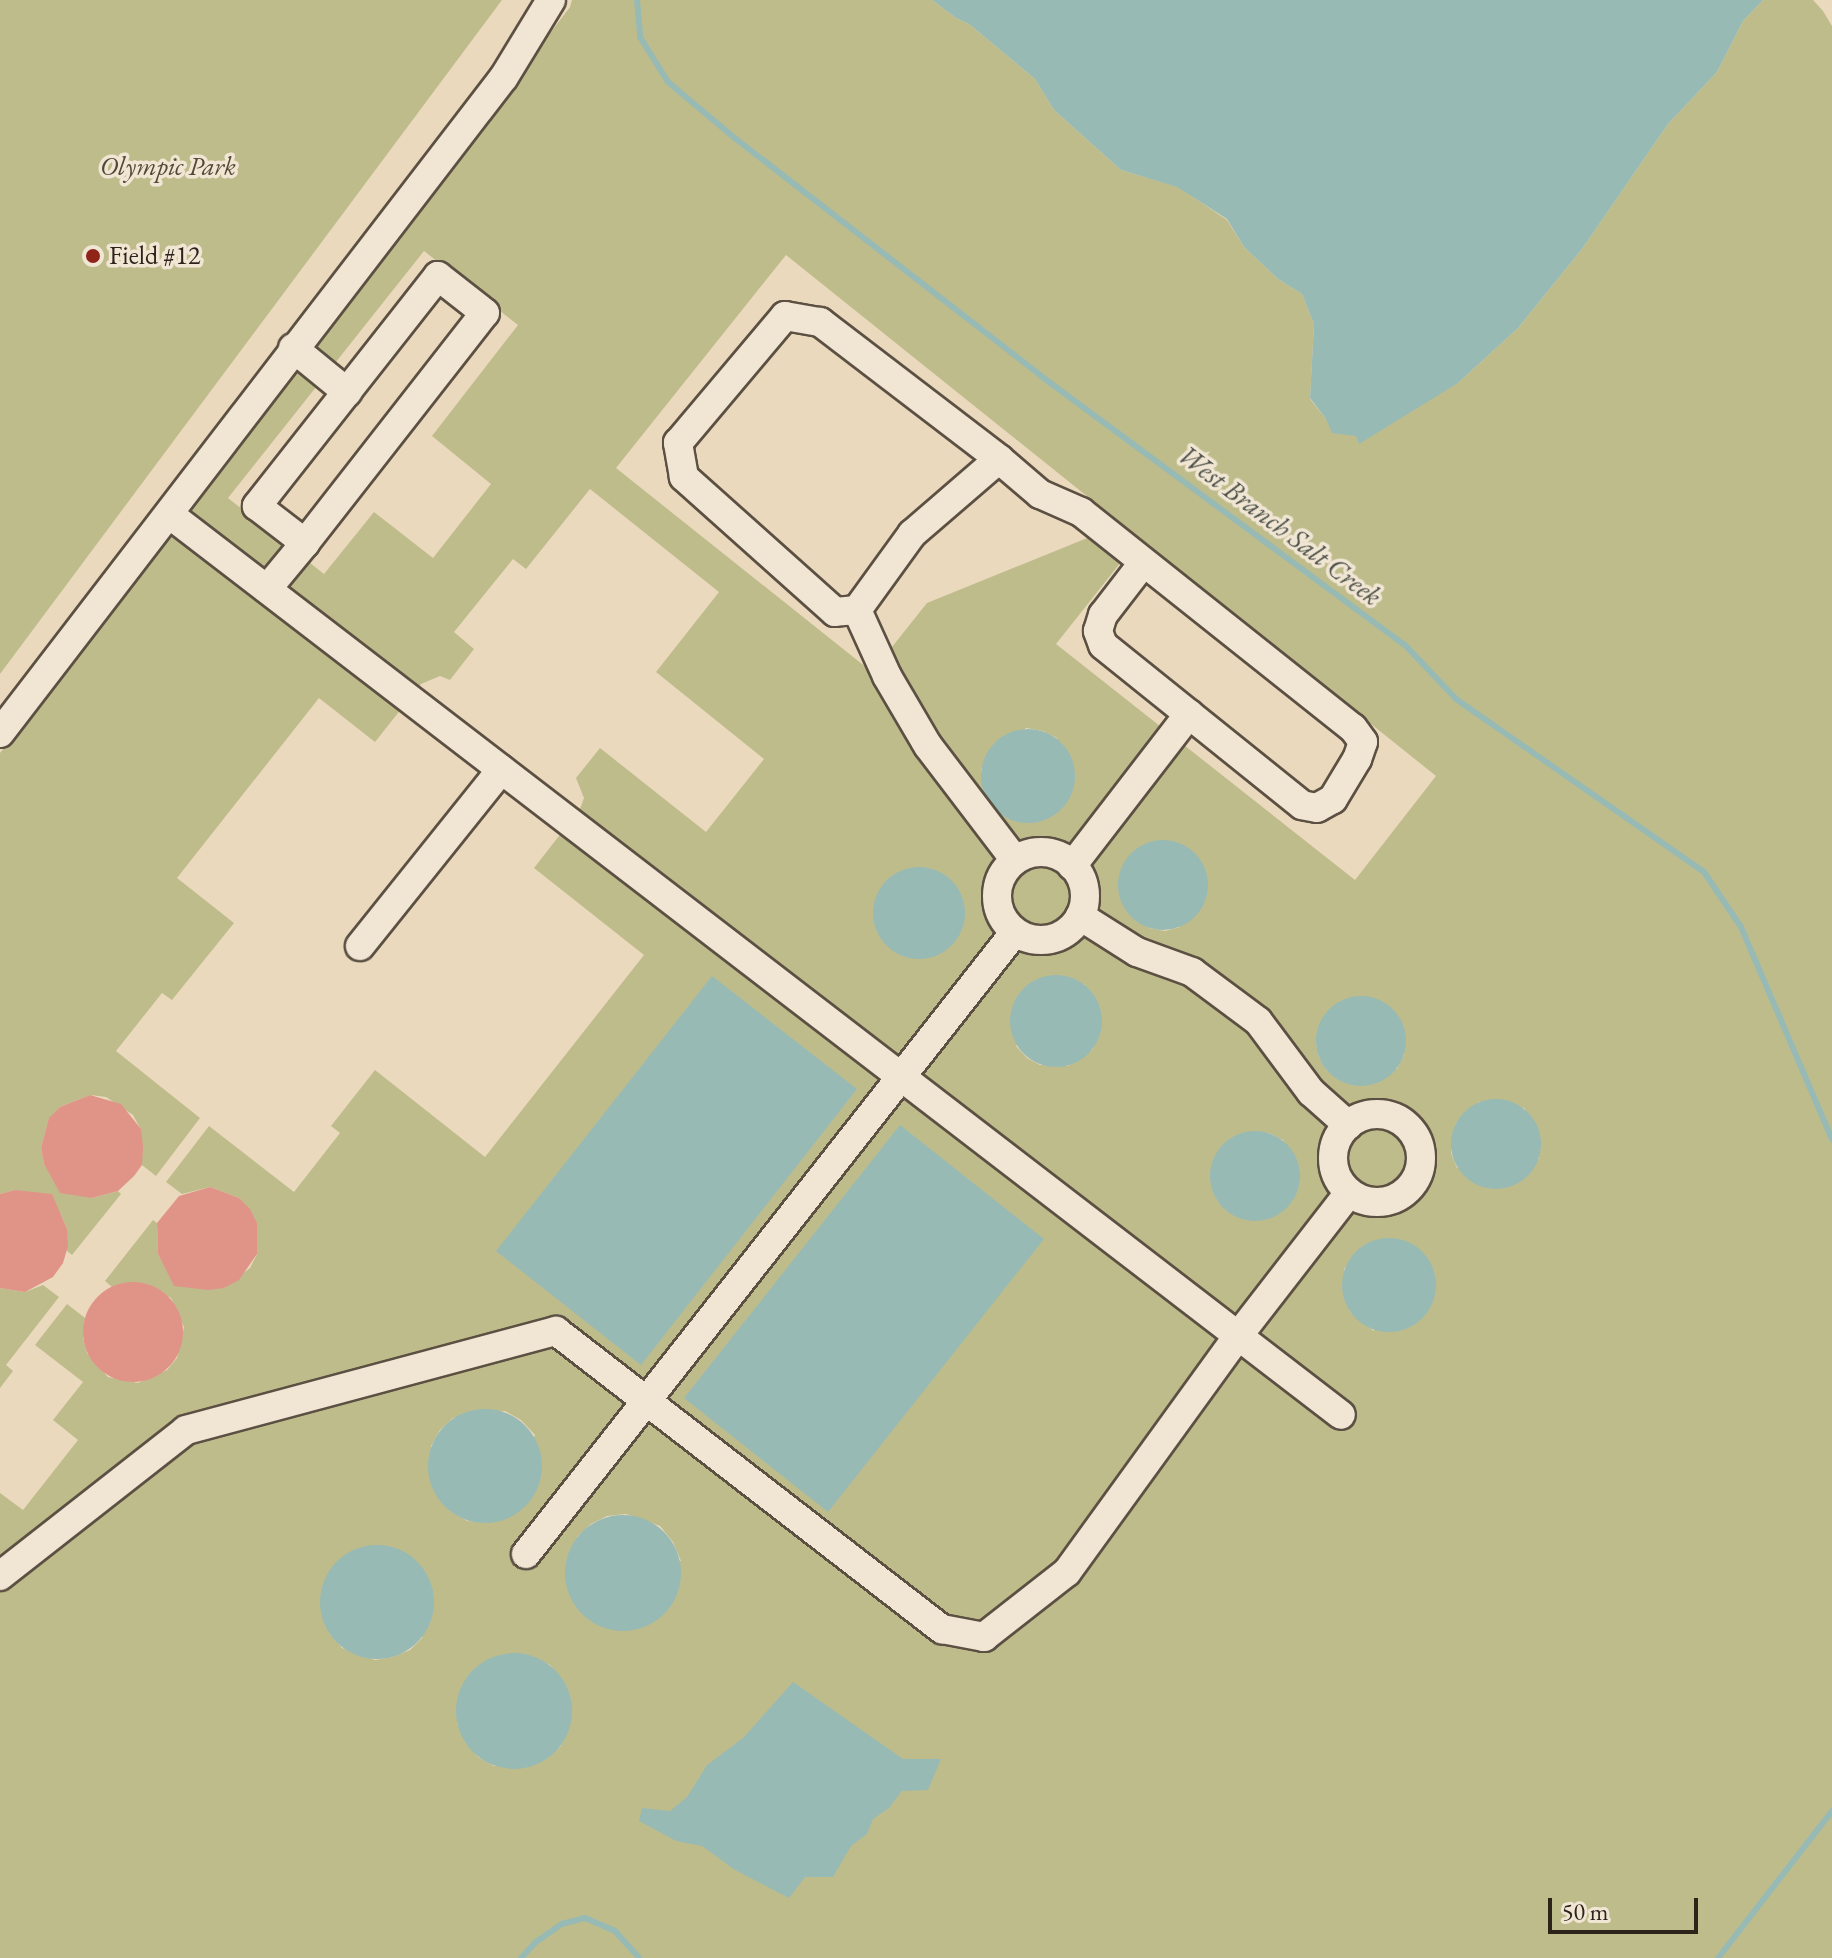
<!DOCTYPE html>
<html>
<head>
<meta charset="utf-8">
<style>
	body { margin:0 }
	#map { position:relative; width:1832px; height:1958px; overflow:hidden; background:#ead9bd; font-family:"EB Garamond",serif }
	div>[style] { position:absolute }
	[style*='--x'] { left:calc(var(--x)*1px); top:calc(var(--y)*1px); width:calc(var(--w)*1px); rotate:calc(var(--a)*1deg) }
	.green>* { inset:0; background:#bfbc8c }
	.water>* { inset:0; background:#98bab4 }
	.round { border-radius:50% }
	.stream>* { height:6px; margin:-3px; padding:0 3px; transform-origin:3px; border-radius:3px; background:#98bab4 }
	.building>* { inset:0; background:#e09488 }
	.roads { filter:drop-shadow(2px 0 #5c5043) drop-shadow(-2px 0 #5c5043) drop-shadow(0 2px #5c5043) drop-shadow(0 -2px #5c5043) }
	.minor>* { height:28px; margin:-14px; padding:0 14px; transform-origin:14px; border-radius:14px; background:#f1e6d4 }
	.minor>.ring { margin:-14px; padding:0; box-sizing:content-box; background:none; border:28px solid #f1e6d4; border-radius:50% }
	.dots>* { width:22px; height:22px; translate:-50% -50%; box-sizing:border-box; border:4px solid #f1e6d4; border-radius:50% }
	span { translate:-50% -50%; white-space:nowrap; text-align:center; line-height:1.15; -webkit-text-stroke:7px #f1e6d4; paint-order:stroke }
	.park-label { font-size:26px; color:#514936; font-style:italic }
	.poi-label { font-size:26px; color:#2c231a }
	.left { translate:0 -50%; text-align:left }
	.water-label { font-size:28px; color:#4c5048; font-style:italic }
	.scale { position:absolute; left:1548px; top:1898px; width:150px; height:36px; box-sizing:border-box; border:4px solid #2c231a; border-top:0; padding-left:10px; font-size:24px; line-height:28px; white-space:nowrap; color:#2c231a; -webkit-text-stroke:6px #f1e6d4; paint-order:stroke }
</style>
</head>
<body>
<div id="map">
	<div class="green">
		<div style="clip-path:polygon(0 0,502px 0,0 674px)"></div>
		<div style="clip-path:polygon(evenodd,572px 0,932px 0,956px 18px,969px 24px,1035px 79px,1054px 110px,1121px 170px,1178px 187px,1227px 220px,1244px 247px,1278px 279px,1302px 294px,1314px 324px,1310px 399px,1326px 419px,1458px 383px,1518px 328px,1582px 249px,1668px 124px,1717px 72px,1743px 21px,1763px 0,1813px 0,1823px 11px,1832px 26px,1832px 1958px,0 1958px,0 1493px,23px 1510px,78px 1440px,53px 1420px,83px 1382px,35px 1345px,67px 1304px,85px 1318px,83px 1338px,87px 1353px,108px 1377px,138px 1383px,167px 1370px,177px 1358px,184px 1327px,171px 1298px,143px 1283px,112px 1287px,105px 1281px,153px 1220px,157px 1223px,158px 1254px,166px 1269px,192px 1288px,224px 1288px,250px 1268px,257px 1254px,257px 1223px,239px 1198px,210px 1187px,182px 1194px,166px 1182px,209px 1126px,294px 1192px,340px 1133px,331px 1126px,375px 1070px,485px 1157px,644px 955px,534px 868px,580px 809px,584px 798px,576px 778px,600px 748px,706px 832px,764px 759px,656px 672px,719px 592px,590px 489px,526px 569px,513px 559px,454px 632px,474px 649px,450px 680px,440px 676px,421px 684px,375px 742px,319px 698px,177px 878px,234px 923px,172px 1000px,162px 993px,116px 1051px,200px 1118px,156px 1176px,142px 1165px,141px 1130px,133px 1115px,106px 1097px,90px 1095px,60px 1107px,49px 1119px,41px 1148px,44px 1164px,63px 1188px,92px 1198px,118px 1191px,121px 1194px,72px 1255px,67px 1251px,67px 1229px,60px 1213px,48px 1200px,15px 1190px,0 1194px,0 753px,570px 7px,572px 0,424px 251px,518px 325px,432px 436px,491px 484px,433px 558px,374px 512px,324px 574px,228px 498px,424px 251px,572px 0,786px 255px,1436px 776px,1355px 880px,1056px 644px,1125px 557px,1097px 534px,927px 603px,872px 672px,616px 468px,786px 255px,572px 0,1026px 728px,1043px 731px,1057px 738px,1026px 823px,999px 813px,988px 800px,981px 769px,1026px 728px,572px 0,1121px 870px,1180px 927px,1165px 931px,1149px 928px,1120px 898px,1121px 870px,572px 0,1084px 984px,1100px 1008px,1099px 1037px,1092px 1050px,1068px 1066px,1040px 1065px,1027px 1058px,1016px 1046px,1084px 984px,572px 0,1403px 1024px,1404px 1055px,1397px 1069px,1327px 1071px,1319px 1058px,1316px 1044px,1403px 1024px,572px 0,1479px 1102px,1524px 1108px,1539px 1131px,1539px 1159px,1457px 1168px,1451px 1153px,1456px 1123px,1479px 1102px,572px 0,1269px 1133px,1283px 1140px,1298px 1163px,1227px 1211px,1217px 1200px,1211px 1185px,1269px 1133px,572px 0,1363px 1246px,1374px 1331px,1350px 1312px,1344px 1269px,1363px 1246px,572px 0,505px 1411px,521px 1420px,535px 1435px,487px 1523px,467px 1521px,450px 1511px,431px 1446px,440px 1430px,453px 1418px,505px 1411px,572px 0,626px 1514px,660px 1526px,673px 1542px,681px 1561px,577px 1537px,591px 1524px,607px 1516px,626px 1514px,572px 0,329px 1633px,423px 1637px,410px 1650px,393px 1657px,375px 1660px,342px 1648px,329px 1633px,572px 0,532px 1656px,550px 1665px,562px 1679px,568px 1731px,560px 1747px,546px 1759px,494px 1766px,478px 1757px,465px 1742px,457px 1723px,532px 1656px)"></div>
		<div style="clip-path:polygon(43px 1285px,59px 1297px,6px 1365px,13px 1371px,0 1388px,0 1288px,25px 1292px)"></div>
	</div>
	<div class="water">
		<div style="clip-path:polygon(932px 0,1763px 0,1743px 21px,1717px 72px,1668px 124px,1582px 249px,1518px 328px,1458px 383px,1359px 444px,1356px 436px,1332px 433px,1326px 419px,1310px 398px,1314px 324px,1302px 294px,1278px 279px,1244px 247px,1227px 219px,1177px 187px,1121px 170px,1054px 110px,1035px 79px,969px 24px,956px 18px)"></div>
		<div class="round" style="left:981px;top:729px;width:94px;height:94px"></div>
		<div class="round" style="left:1118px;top:840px;width:90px;height:90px"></div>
		<div class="round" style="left:873px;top:867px;width:92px;height:92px"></div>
		<div class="round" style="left:1010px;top:975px;width:92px;height:92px"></div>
		<div style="clip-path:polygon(712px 976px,857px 1089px,641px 1365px,496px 1251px)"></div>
		<div class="round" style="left:1316px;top:996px;width:90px;height:90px"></div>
		<div class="round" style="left:1451px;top:1099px;width:90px;height:90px"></div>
		<div style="clip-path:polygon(900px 1125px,1044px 1239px,828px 1512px,684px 1398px)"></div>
		<div class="round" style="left:1210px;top:1131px;width:90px;height:90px"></div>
		<div class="round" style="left:1342px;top:1238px;width:94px;height:94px"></div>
		<div class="round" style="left:428px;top:1409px;width:114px;height:114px"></div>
		<div class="round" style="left:565px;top:1515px;width:116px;height:116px"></div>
		<div class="round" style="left:320px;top:1545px;width:114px;height:114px"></div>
		<div class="round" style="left:456px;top:1653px;width:116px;height:116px"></div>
		<div style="clip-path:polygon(793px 1682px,903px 1759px,941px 1759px,928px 1790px,902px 1791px,889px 1808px,873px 1819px,867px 1834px,851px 1846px,833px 1877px,805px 1877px,789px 1898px,735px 1870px,702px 1846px,676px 1841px,639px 1821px,642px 1808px,670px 1811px,687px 1797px,707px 1765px,743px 1738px)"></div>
	</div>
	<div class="stream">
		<div style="--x:637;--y:0;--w:37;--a:85"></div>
		<div style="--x:640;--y:37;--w:53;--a:58.1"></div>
		<div style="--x:668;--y:82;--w:89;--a:40"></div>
		<div style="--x:736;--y:139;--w:386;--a:37.8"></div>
		<div style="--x:1041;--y:376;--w:453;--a:36.5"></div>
		<div style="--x:1405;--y:645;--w:74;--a:46.6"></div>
		<div style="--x:1456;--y:699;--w:302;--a:34.9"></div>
		<div style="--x:1704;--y:872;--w:66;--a:56.1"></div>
		<div style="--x:1741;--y:927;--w:231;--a:66.8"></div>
		<div style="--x:521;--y:1958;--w:22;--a:-47"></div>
		<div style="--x:536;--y:1942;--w:32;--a:-35"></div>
		<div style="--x:562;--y:1924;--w:24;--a:-15"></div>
		<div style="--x:585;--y:1918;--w:33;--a:23"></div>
		<div style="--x:615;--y:1931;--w:36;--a:48"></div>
		<div style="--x:1718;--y:1958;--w:186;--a:-52.2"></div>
	</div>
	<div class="building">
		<div style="clip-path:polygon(90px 1095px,121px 1104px,141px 1129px,143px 1146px,142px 1165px,134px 1176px,118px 1191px,92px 1198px,60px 1193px,44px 1164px,41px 1148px,49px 1118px,60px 1107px)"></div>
		<div style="clip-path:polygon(210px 1187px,239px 1198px,250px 1209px,257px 1223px,257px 1254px,239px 1280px,224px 1288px,208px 1290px,174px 1286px,158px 1254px,157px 1223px,179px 1196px)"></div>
		<div style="clip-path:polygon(15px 1190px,52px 1194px,67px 1229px,68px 1246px,63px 1263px,53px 1277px,25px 1292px,0 1288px,0 1194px)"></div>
		<div class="round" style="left:83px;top:1282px;width:100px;height:100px"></div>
	</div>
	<div class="roads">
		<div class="minor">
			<div style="--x:293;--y:348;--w:70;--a:39.2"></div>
			<div style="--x:169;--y:514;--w:1478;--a:37.55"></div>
			<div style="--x:267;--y:589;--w:60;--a:-50.4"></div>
			<div style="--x:305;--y:543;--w:292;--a:-52"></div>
			<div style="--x:485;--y:313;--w:60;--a:-141.8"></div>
			<div style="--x:438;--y:276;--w:293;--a:128.2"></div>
			<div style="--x:257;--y:506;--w:61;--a:37.6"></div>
			<div style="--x:857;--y:610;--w:22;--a:175"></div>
			<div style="--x:835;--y:612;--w:203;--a:-138.2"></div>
			<div style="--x:684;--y:477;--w:35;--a:-100"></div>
			<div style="--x:678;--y:443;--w:166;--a:-49.9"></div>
			<div style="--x:785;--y:316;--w:36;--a:10"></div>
			<div style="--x:820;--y:322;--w:225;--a:37.4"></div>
			<div style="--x:0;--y:733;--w:827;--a:-52.47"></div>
			<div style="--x:504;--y:77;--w:90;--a:-58.6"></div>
			<div class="ring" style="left:997px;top:852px;width:60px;height:60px"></div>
			<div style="--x:1015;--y:860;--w:143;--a:-127.3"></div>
			<div style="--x:928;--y:746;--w:81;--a:-120.4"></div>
			<div style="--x:887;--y:676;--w:72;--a:-114.4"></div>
			<div style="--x:857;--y:610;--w:94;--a:-54.1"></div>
			<div style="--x:912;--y:534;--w:115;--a:-40.8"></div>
			<div style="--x:999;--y:459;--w:54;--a:40.5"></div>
			<div style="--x:1040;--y:494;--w:45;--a:23.7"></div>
			<div style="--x:1081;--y:512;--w:347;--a:38.5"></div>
			<div style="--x:1353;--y:728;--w:17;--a:54"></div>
			<div style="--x:1363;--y:742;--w:18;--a:109"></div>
			<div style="--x:1357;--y:759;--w:47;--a:121"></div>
			<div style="--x:1333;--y:799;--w:18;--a:151"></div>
			<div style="--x:1317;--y:808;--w:15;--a:-169"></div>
			<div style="--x:1302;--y:805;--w:255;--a:-141.2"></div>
			<div style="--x:1103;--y:645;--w:15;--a:-110"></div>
			<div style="--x:1098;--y:631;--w:17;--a:-73"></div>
			<div style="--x:1103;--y:615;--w:66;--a:-52.4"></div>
			<div style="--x:1072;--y:866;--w:192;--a:-52.4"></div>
			<div style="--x:1080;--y:916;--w:67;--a:32.3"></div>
			<div style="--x:1137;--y:952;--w:59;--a:20"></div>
			<div style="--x:1192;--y:972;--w:82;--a:36.6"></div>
			<div style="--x:1258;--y:1021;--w:89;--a:53.3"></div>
			<div style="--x:1311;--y:1092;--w:50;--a:41.7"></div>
			<div style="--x:360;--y:946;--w:226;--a:-51.3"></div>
			<div class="ring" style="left:1333px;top:1114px;width:60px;height:60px"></div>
			<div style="--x:526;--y:1554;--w:791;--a:-51.83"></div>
			<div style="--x:0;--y:1576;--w:236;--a:-38.1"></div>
			<div style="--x:186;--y:1430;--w:383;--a:-15"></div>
			<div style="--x:556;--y:1331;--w:488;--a:37.7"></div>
			<div style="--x:942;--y:1629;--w:43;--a:10.8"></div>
			<div style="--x:984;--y:1637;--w:105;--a:-38.1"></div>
			<div style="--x:1067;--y:1572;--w:291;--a:-54.1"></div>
			<div style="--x:1238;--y:1336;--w:181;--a:-52.2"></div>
		</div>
	</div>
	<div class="dots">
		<div style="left:93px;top:256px;background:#8f2418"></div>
	</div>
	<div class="park-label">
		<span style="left:168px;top:167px">Olympic Park</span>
	</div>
	<div class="poi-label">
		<span class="left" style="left:109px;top:256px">Field #12</span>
	</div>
	<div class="water-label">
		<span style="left:1280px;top:525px;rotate:37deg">West Branch Salt Creek</span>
	</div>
	<div class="scale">50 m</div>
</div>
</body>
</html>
